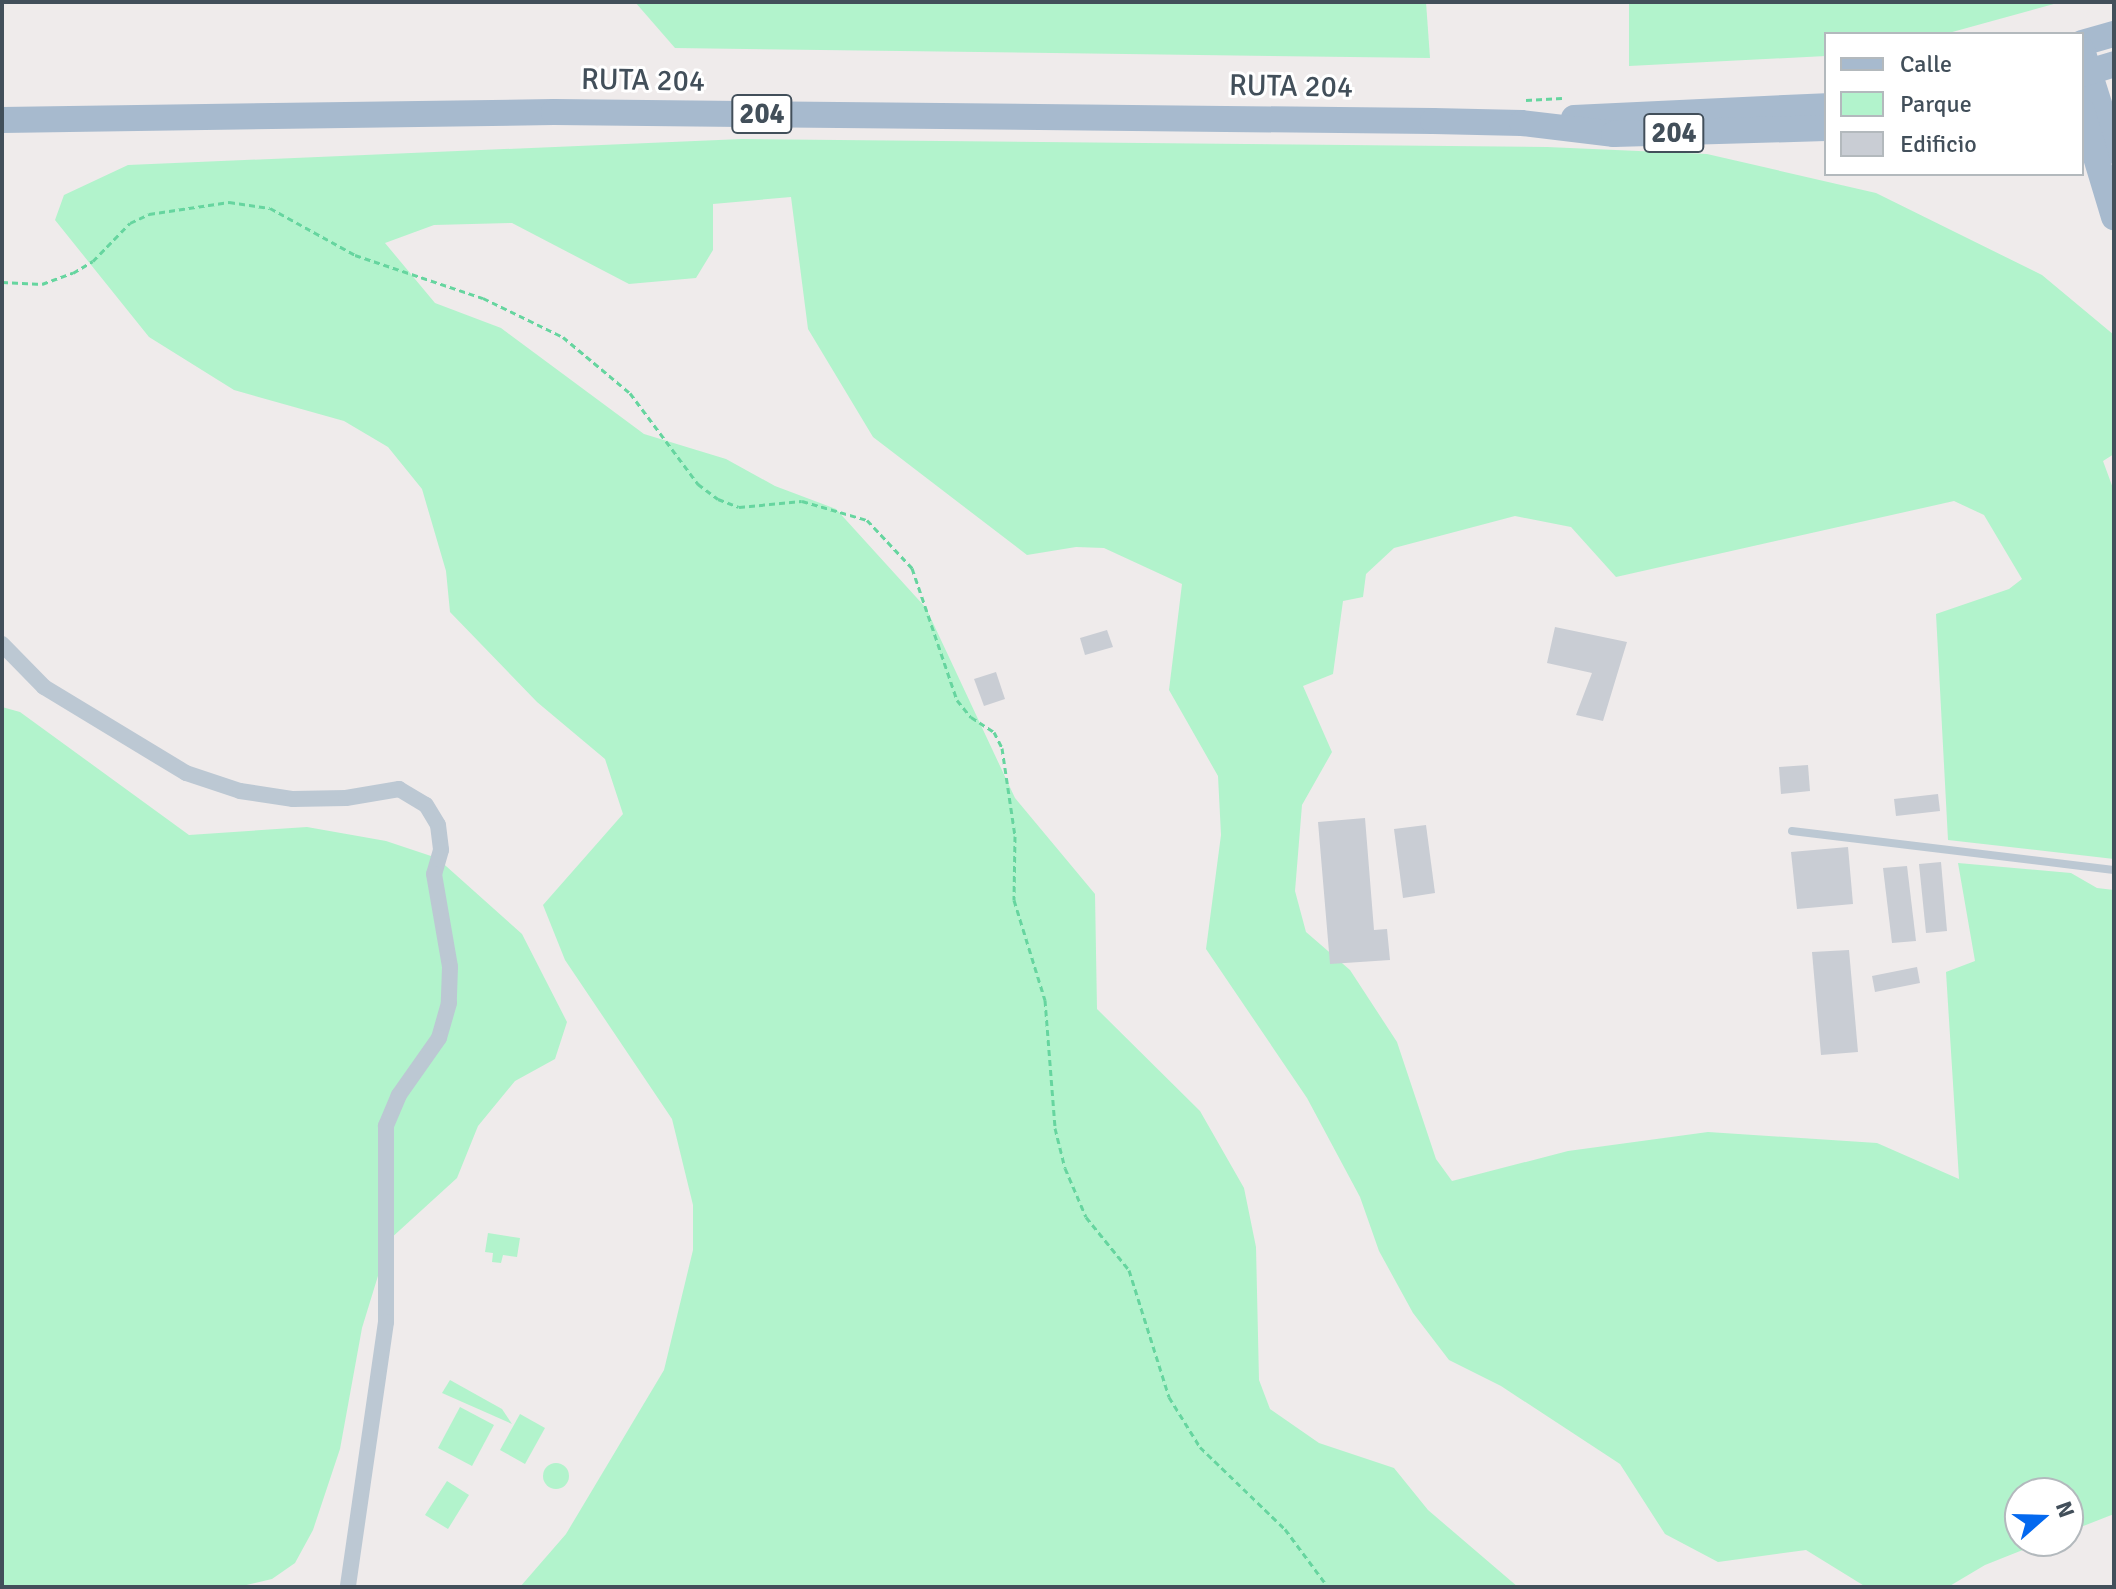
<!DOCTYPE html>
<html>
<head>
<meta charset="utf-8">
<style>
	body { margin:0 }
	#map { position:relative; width:2116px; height:1589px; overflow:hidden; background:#efebeb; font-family:Signika,sans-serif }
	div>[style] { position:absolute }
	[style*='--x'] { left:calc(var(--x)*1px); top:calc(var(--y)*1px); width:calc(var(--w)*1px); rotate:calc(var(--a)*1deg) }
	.green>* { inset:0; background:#b2f3cc }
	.round { border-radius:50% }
	.building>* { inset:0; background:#c9cdd4 }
	.path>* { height:3px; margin-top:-1.5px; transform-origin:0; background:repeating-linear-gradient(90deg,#66d59f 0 6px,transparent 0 10px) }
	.lane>* { height:8px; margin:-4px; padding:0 4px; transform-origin:4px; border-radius:4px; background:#bcc8d3 }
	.street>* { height:16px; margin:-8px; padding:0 8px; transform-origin:8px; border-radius:8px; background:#bcc8d3 }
	.primary>* { height:26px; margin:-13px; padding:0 13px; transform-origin:13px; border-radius:13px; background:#a7bace }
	span { translate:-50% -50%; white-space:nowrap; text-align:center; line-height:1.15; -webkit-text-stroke:6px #fff; paint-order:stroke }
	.shield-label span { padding:2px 6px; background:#fff; border:2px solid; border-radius:6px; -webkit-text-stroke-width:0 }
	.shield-label { font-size:28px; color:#424f5a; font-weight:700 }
	.street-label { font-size:30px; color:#424f5a }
	.frame { position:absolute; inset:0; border:4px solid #424f5a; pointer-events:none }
	.legend { position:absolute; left:1824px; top:32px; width:260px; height:144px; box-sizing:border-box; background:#fff; border:2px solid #b3b9bd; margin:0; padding:10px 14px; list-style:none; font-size:24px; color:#424f5a }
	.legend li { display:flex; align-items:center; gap:16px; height:40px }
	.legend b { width:40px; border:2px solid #b3b9bd }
	.north { position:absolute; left:2004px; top:1477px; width:80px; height:80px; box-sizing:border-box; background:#fff; border:2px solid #b3b9bd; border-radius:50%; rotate:70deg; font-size:22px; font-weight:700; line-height:32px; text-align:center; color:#424f5a }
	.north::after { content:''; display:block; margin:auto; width:28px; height:36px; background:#0469ef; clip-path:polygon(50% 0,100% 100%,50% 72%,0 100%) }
</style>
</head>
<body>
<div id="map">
	<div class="green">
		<div style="clip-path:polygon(635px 2px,1426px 2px,1430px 58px,675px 48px)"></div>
		<div style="clip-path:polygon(1629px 2px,2061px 2px,1945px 34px,1826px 34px,1826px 56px,1629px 66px)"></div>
		<div style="clip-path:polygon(742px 139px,1547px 147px,1707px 154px,1876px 193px,2042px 275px,2114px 335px,2114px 454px,2103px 461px,2114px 491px,2114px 859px,1948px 840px,1936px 614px,2009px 589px,2022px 579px,1984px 515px,1954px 501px,1616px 577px,1571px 527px,1515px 516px,1394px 548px,1366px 574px,1363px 597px,1343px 601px,1333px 674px,1303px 686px,1332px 752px,1302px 805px,1295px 891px,1306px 932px,1350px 970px,1397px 1042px,1436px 1159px,1452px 1181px,1568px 1151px,1708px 1132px,1877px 1143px,1959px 1179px,1946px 972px,1975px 961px,1958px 863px,2071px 873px,2097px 888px,2114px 890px,2114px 1514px,2068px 1532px,2068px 1493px,2020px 1493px,2020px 1541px,2045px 1541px,1985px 1565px,1948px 1587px,1866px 1587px,1806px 1550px,1718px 1562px,1665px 1534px,1620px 1464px,1501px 1386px,1449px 1360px,1413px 1313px,1379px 1251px,1360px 1197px,1307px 1098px,1206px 949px,1221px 835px,1218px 776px,1169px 690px,1182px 584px,1104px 548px,1076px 547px,1027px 555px,873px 437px,808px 329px,791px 197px,713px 204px,713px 250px,696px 278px,629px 284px,512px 223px,434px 225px,385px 243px,435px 303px,501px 328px,644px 434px,726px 459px,775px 486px,836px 509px,926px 608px,1015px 798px,1095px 894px,1097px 1009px,1200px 1111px,1244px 1188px,1256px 1247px,1259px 1380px,1270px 1409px,1319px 1443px,1394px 1468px,1428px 1510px,1518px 1587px,520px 1587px,566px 1534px,664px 1370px,693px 1250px,693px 1205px,672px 1119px,565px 960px,543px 905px,623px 814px,605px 759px,537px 702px,450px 612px,446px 571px,422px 489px,388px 447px,344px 421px,234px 390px,149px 337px,55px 220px,64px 195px,128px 165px)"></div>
		<div style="clip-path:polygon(2px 707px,20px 712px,189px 835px,307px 827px,386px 841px,437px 858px,522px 934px,567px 1022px,555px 1059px,515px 1081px,478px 1126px,457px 1178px,389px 1240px,362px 1328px,340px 1449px,313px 1530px,295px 1563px,272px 1579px,238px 1587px,2px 1587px)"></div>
		<div style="clip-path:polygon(488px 1233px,520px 1238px,517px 1257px,503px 1255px,501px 1263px,492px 1262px,493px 1253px,485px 1252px)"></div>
		<div style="clip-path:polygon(450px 1380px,502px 1409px,512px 1424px,442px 1393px)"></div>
		<div style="clip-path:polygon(460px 1407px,494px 1425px,472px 1466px,438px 1448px)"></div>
		<div style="clip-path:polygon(520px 1414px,545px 1428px,525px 1464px,500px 1450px)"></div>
		<div class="round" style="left:543px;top:1463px;width:26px;height:26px"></div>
		<div style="clip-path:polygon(447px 1481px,469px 1495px,448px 1529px,425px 1515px)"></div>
	</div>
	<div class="building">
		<div style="clip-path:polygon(1555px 627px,1627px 642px,1603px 721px,1576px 715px,1592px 673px,1547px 663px)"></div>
		<div style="clip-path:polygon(1107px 630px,1113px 647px,1085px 655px,1080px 638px)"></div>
		<div style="clip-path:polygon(996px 672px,1005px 699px,984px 706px,974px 679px)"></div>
		<div style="clip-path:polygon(1808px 765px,1810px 791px,1781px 794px,1779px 767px)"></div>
		<div style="clip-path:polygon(1938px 794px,1940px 811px,1896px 816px,1894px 799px)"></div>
		<div style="clip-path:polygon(1365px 818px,1374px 930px,1387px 929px,1390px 960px,1330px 964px,1318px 822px)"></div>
		<div style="clip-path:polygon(1426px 825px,1435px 893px,1403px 898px,1394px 829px)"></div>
		<div style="clip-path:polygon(1848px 847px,1853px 904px,1797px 909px,1791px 852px)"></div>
		<div style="clip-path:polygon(1941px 862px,1947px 931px,1926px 933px,1919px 864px)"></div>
		<div style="clip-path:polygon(1907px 866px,1916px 941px,1892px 943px,1883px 868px)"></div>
		<div style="clip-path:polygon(1849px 950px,1858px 1052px,1821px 1055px,1812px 952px)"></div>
		<div style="clip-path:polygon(1917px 967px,1920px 983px,1875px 992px,1872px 976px)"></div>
	</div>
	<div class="path">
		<div style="--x:1526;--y:100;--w:36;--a:-3"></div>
		<div style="--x:2;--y:282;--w:40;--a:2.9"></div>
		<div style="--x:42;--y:284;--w:33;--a:-20"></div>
		<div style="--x:73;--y:273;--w:23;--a:-31"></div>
		<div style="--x:93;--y:261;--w:53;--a:-45.8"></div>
		<div style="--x:130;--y:223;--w:21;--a:-25"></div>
		<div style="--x:149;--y:214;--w:81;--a:-8.5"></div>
		<div style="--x:229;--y:202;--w:41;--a:8.3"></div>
		<div style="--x:270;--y:208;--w:97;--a:28.9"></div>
		<div style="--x:355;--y:255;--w:135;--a:18.6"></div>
		<div style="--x:483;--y:298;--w:89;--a:26"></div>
		<div style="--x:563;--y:337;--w:87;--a:39.9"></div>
		<div style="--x:630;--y:393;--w:114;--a:53.2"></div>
		<div style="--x:698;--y:484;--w:25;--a:37"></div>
		<div style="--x:718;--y:499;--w:22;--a:21"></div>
		<div style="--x:739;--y:507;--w:63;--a:-5.4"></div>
		<div style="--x:802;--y:501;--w:68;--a:16.3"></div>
		<div style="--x:867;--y:520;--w:66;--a:46.8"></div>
		<div style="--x:912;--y:568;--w:139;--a:71.2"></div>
		<div style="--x:957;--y:700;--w:22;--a:51"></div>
		<div style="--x:971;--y:717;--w:27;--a:33"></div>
		<div style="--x:994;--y:732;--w:18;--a:63"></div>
		<div style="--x:1002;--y:748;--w:89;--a:81.6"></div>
		<div style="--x:1015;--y:836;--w:64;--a:90.9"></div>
		<div style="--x:1014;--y:900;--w:105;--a:72.8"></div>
		<div style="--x:1045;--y:1000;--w:128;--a:85.5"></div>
		<div style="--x:1055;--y:1128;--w:41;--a:76"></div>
		<div style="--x:1065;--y:1168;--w:53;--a:66.8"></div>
		<div style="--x:1086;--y:1217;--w:68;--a:50.9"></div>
		<div style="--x:1129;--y:1270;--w:133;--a:72.5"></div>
		<div style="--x:1169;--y:1397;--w:59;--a:58.2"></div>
		<div style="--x:1200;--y:1447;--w:118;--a:44"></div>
		<div style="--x:1285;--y:1529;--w:72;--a:53.4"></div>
	</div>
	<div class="lane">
		<div style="--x:1792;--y:831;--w:324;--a:6.9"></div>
	</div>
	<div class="street">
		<div style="--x:2;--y:644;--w:60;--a:45.7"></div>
		<div style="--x:44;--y:687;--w:166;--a:31.2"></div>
		<div style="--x:186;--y:773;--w:57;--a:18.4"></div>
		<div style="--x:240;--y:791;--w:54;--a:8.6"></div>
		<div style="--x:293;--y:799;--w:53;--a:-1.1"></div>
		<div style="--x:346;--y:798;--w:54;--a:-9.6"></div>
		<div style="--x:399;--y:789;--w:31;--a:31"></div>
		<div style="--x:426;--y:805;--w:23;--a:59"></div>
		<div style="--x:438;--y:825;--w:25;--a:83"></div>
		<div style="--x:441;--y:850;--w:25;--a:106"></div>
		<div style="--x:434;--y:874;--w:94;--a:80.2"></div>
		<div style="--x:450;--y:967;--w:36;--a:92"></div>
		<div style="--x:449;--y:1003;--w:36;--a:106"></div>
		<div style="--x:439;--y:1038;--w:70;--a:125.1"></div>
		<div style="--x:399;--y:1095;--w:34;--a:113"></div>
		<div style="--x:386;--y:1126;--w:196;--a:90"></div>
		<div style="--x:386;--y:1322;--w:268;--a:98.2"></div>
	</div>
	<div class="primary">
		<div style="--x:2082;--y:43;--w:33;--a:-16"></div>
		<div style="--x:2082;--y:50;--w:106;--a:72.4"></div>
		<div style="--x:2082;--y:74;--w:34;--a:-17"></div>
		<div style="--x:2082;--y:111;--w:111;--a:73.2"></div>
		<div style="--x:1574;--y:118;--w:252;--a:-2.7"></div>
		<div style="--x:2;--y:120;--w:552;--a:-0.83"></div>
		<div style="--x:554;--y:112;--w:879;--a:0.59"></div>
		<div style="--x:1433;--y:121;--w:89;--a:1.3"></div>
		<div style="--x:1522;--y:123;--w:93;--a:6.8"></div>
		<div style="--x:1614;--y:134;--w:212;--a:-1.6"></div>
	</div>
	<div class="shield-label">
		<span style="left:762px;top:114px">204</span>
		<span style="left:1674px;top:133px">204</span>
	</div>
	<div class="street-label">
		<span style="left:643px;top:81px;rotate:1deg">RUTA 204</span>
		<span style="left:1291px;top:87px;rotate:1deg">RUTA 204</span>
	</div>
	<div class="frame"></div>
	<ul class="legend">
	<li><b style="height:10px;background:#a7bace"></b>Calle</li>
	<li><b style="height:22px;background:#b2f3cc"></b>Parque</li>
	<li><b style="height:22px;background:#c9cdd4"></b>Edificio</li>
	</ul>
	<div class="north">N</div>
</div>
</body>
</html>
